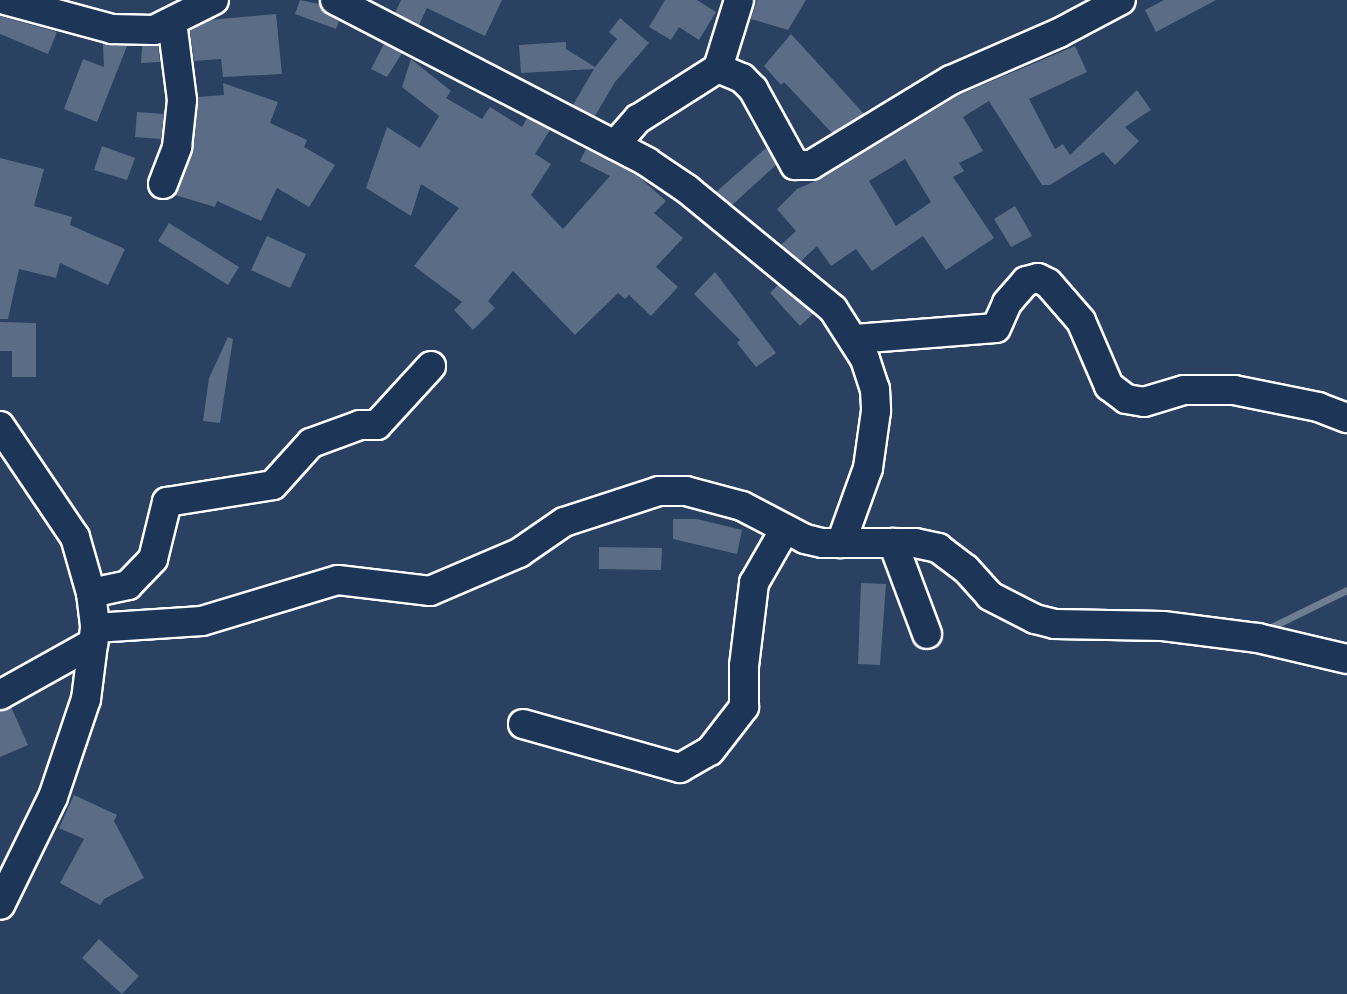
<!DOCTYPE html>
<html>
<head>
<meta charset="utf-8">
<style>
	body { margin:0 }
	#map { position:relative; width:1347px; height:994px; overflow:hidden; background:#2a4161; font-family:Caveat,sans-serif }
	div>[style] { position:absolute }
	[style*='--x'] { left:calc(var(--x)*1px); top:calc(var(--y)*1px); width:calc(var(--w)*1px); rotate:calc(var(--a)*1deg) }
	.stream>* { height:7px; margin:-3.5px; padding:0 3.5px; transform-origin:3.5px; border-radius:3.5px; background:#6d7d92 }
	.building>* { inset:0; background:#5b6c86 }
	.roads { filter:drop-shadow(2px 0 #fff) drop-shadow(-2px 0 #fff) drop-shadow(0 2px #fff) drop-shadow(0 -2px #fff) }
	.minor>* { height:28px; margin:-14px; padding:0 14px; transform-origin:14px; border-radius:14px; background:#1d3557 }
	span { translate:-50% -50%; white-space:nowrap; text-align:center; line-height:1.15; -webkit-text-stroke:4.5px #1d3557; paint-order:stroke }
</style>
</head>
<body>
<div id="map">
	<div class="stream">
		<div style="--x:1267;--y:629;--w:89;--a:-26"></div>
	</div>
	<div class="building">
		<div style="clip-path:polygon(300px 0,319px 4px,327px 14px,339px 21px,336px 29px,295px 14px)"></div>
		<div style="clip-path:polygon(401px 0,502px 0,485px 36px,427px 8px,419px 25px,395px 13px)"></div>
		<div style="clip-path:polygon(665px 0,697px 0,716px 12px,699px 40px,679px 27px,671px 40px,649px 27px)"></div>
		<div style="clip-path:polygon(757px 0,806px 0,788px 30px,751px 19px)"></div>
		<div style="clip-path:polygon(1164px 0,1216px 0,1156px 32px,1145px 10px)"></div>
		<div style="clip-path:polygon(276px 14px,282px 74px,223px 77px,221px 59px,194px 61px,190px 31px,210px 20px)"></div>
		<div style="clip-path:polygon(0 16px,57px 32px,48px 54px,0 34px)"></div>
		<div style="clip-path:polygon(620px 18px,649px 43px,615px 82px,595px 116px,573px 105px,594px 69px,521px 73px,519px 45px,566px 42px,566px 49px,595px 67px,617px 39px,609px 32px)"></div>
		<div style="clip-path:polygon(791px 34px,834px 81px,864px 114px,832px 133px,784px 82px,781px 85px,764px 66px)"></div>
		<div style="clip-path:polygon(103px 44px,127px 46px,97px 122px,64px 109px,83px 59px,104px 67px)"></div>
		<div style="clip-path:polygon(384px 44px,402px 53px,387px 77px,371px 69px)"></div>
		<div style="clip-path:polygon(158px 45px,160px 62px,141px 63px,142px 46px)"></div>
		<div style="clip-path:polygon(evenodd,1075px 46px,1087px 72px,1029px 99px,1055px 149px,1063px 144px,1070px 155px,1137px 90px,1151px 110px,1125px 127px,1139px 141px,1115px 165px,1103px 152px,1050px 185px,1042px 185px,989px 101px,963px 117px,983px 151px,959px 163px,964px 171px,953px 177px,994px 238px,946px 270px,923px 236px,872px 271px,856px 249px,831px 266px,817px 246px,801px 261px,781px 245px,796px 231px,777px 209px,797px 189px,820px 179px,959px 95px,1075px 46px,905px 159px,931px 202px,896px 226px,869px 181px,905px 159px)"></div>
		<div style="clip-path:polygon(411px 59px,451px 91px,446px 98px,482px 119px,490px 107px,522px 127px,527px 118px,550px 130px,535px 154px,551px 164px,531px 195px,563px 229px,610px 176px,580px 161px,586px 149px,638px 176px,666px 201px,654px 213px,683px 238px,656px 267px,678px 287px,651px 316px,629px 295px,625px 299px,618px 293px,575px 335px,513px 271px,488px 301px,495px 308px,473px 330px,454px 310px,462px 302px,414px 266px,459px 208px,421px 184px,411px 216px,366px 188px,387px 127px,420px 148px,439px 116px,402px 87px)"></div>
		<div style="clip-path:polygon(223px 83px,278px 102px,270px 123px,307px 140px,304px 147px,335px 165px,309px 207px,277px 188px,261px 221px,217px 201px,215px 207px,175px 195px,193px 149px,198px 97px,224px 95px)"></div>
		<div style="clip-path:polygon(137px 112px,164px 114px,161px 139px,135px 137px)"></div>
		<div style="clip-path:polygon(102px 146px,135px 158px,127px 180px,94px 170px)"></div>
		<div style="clip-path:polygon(766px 148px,776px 165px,732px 205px,716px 192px)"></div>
		<div style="clip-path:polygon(0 158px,44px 169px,34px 206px,72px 217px,70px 225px,125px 249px,108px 285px,60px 263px,56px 278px,19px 269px,8px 319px,0 319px)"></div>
		<div style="clip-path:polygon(1015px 206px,1032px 236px,1011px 247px,994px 219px)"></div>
		<div style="clip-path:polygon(169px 223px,239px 267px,228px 285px,158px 241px)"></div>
		<div style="clip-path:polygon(267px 236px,306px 254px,290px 288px,251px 270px)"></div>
		<div style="clip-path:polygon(715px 272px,776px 353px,756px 367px,737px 343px,740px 340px,694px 294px)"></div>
		<div style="clip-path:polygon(778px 285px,813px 314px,800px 326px,770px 293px)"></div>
		<div style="clip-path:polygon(0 322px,36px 323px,36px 377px,12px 377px,12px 351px,0 351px)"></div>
		<div style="clip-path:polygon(228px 337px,233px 339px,220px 423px,203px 421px,209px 378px)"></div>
		<div style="clip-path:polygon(673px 519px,697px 519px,742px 530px,737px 554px,673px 539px)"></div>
		<div style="clip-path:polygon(599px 547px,662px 548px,661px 570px,599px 569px)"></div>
		<div style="clip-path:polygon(861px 583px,886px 584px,880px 665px,858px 664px)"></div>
		<div style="clip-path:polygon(11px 707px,28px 745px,0 757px,0 711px)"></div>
		<div style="clip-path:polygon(74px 795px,117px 815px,114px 821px,144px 878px,104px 899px,100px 905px,60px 883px,84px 839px,59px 828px)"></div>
		<div style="clip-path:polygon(99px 939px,139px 976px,122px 994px,82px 958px)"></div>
	</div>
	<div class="roads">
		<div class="minor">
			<div style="--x:5;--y:0;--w:111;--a:15.2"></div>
			<div style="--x:112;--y:29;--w:42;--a:1.4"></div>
			<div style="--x:154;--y:30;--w:67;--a:-26.6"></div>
			<div style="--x:335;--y:0;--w:352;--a:27.4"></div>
			<div style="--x:647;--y:162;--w:48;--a:34"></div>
			<div style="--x:687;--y:189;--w:189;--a:39.4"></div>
			<div style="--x:833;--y:309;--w:59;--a:57.4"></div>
			<div style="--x:865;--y:359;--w:32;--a:72"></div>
			<div style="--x:875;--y:389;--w:22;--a:87"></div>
			<div style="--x:876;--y:411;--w:58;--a:98"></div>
			<div style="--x:868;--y:468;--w:80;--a:109.8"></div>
			<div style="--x:718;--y:68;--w:71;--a:-72.8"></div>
			<div style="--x:615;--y:145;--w:35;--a:-49"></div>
			<div style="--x:638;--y:119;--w:95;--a:-32.5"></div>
			<div style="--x:718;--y:68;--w:26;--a:23"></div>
			<div style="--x:742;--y:78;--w:16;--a:45"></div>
			<div style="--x:753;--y:89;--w:87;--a:61.1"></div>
			<div style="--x:795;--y:165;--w:16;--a:0"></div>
			<div style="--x:811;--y:165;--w:164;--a:-31.3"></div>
			<div style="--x:951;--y:80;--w:118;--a:-23.5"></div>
			<div style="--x:1059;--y:33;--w:70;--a:-28"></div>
			<div style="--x:163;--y:184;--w:40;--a:-69"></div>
			<div style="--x:177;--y:147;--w:47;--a:-83.9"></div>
			<div style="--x:182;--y:100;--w:79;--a:-97.3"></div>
			<div style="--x:855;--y:339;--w:141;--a:-4.5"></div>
			<div style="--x:996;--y:328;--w:27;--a:-66"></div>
			<div style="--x:1007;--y:303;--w:29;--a:-49"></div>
			<div style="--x:1026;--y:281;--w:12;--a:-14"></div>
			<div style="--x:1038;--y:278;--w:11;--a:27"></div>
			<div style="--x:1048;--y:283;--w:50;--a:49"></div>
			<div style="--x:1081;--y:321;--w:71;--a:66.7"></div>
			<div style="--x:1109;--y:386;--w:21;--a:37"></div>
			<div style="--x:1126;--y:399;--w:18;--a:9"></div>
			<div style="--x:1144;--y:402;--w:42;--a:-16.7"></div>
			<div style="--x:1184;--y:390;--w:50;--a:0"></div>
			<div style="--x:1234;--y:390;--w:86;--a:11.4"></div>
			<div style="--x:1318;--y:407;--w:31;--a:21"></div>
			<div style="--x:0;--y:426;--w:134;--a:56"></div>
			<div style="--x:75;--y:537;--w:58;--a:74.1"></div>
			<div style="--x:91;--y:593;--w:35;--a:83"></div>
			<div style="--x:95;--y:628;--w:72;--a:97.2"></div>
			<div style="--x:86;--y:699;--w:103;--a:108.6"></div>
			<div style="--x:53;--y:797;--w:120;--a:116.1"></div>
			<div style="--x:893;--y:543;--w:97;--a:69.5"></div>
			<div style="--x:91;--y:593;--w:38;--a:-12"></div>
			<div style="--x:128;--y:585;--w:36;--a:-46"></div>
			<div style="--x:153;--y:559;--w:59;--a:-76.2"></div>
			<div style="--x:167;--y:502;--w:107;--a:-9.1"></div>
			<div style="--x:273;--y:485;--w:57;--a:-47.9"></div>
			<div style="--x:311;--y:443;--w:52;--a:-20.2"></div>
			<div style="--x:360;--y:425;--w:17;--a:0"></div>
			<div style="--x:377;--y:425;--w:80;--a:-47.5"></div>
			<div style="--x:95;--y:628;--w:107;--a:-3.7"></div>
			<div style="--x:202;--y:621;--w:142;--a:-16.8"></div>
			<div style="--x:338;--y:580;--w:93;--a:6.8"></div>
			<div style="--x:430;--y:591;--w:97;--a:-23.1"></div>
			<div style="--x:519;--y:553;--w:55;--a:-34.6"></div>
			<div style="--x:564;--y:522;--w:100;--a:-18.1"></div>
			<div style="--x:659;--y:491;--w:27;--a:0"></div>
			<div style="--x:686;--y:491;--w:58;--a:15"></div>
			<div style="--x:742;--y:506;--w:71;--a:27.6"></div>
			<div style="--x:805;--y:539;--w:18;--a:13"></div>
			<div style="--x:823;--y:543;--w:92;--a:0"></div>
			<div style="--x:915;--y:543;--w:24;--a:12"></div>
			<div style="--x:938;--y:548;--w:35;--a:37"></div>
			<div style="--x:966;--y:569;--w:36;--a:48"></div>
			<div style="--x:990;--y:596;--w:51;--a:27.1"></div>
			<div style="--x:1035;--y:619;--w:21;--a:14"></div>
			<div style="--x:1055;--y:624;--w:108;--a:1.1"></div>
			<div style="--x:1163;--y:626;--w:96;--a:7.2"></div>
			<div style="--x:1258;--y:638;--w:91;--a:13.3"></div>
			<div style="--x:0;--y:695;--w:107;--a:-29.2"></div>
			<div style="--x:523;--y:724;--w:163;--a:15.7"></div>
			<div style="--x:680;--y:768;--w:34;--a:-30"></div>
			<div style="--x:710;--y:751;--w:56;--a:-52.3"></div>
			<div style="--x:744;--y:707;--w:41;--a:-90"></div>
			<div style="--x:744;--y:666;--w:84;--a:-83.1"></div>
			<div style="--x:754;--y:583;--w:62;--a:-60.1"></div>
		</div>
	</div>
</div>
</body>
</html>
